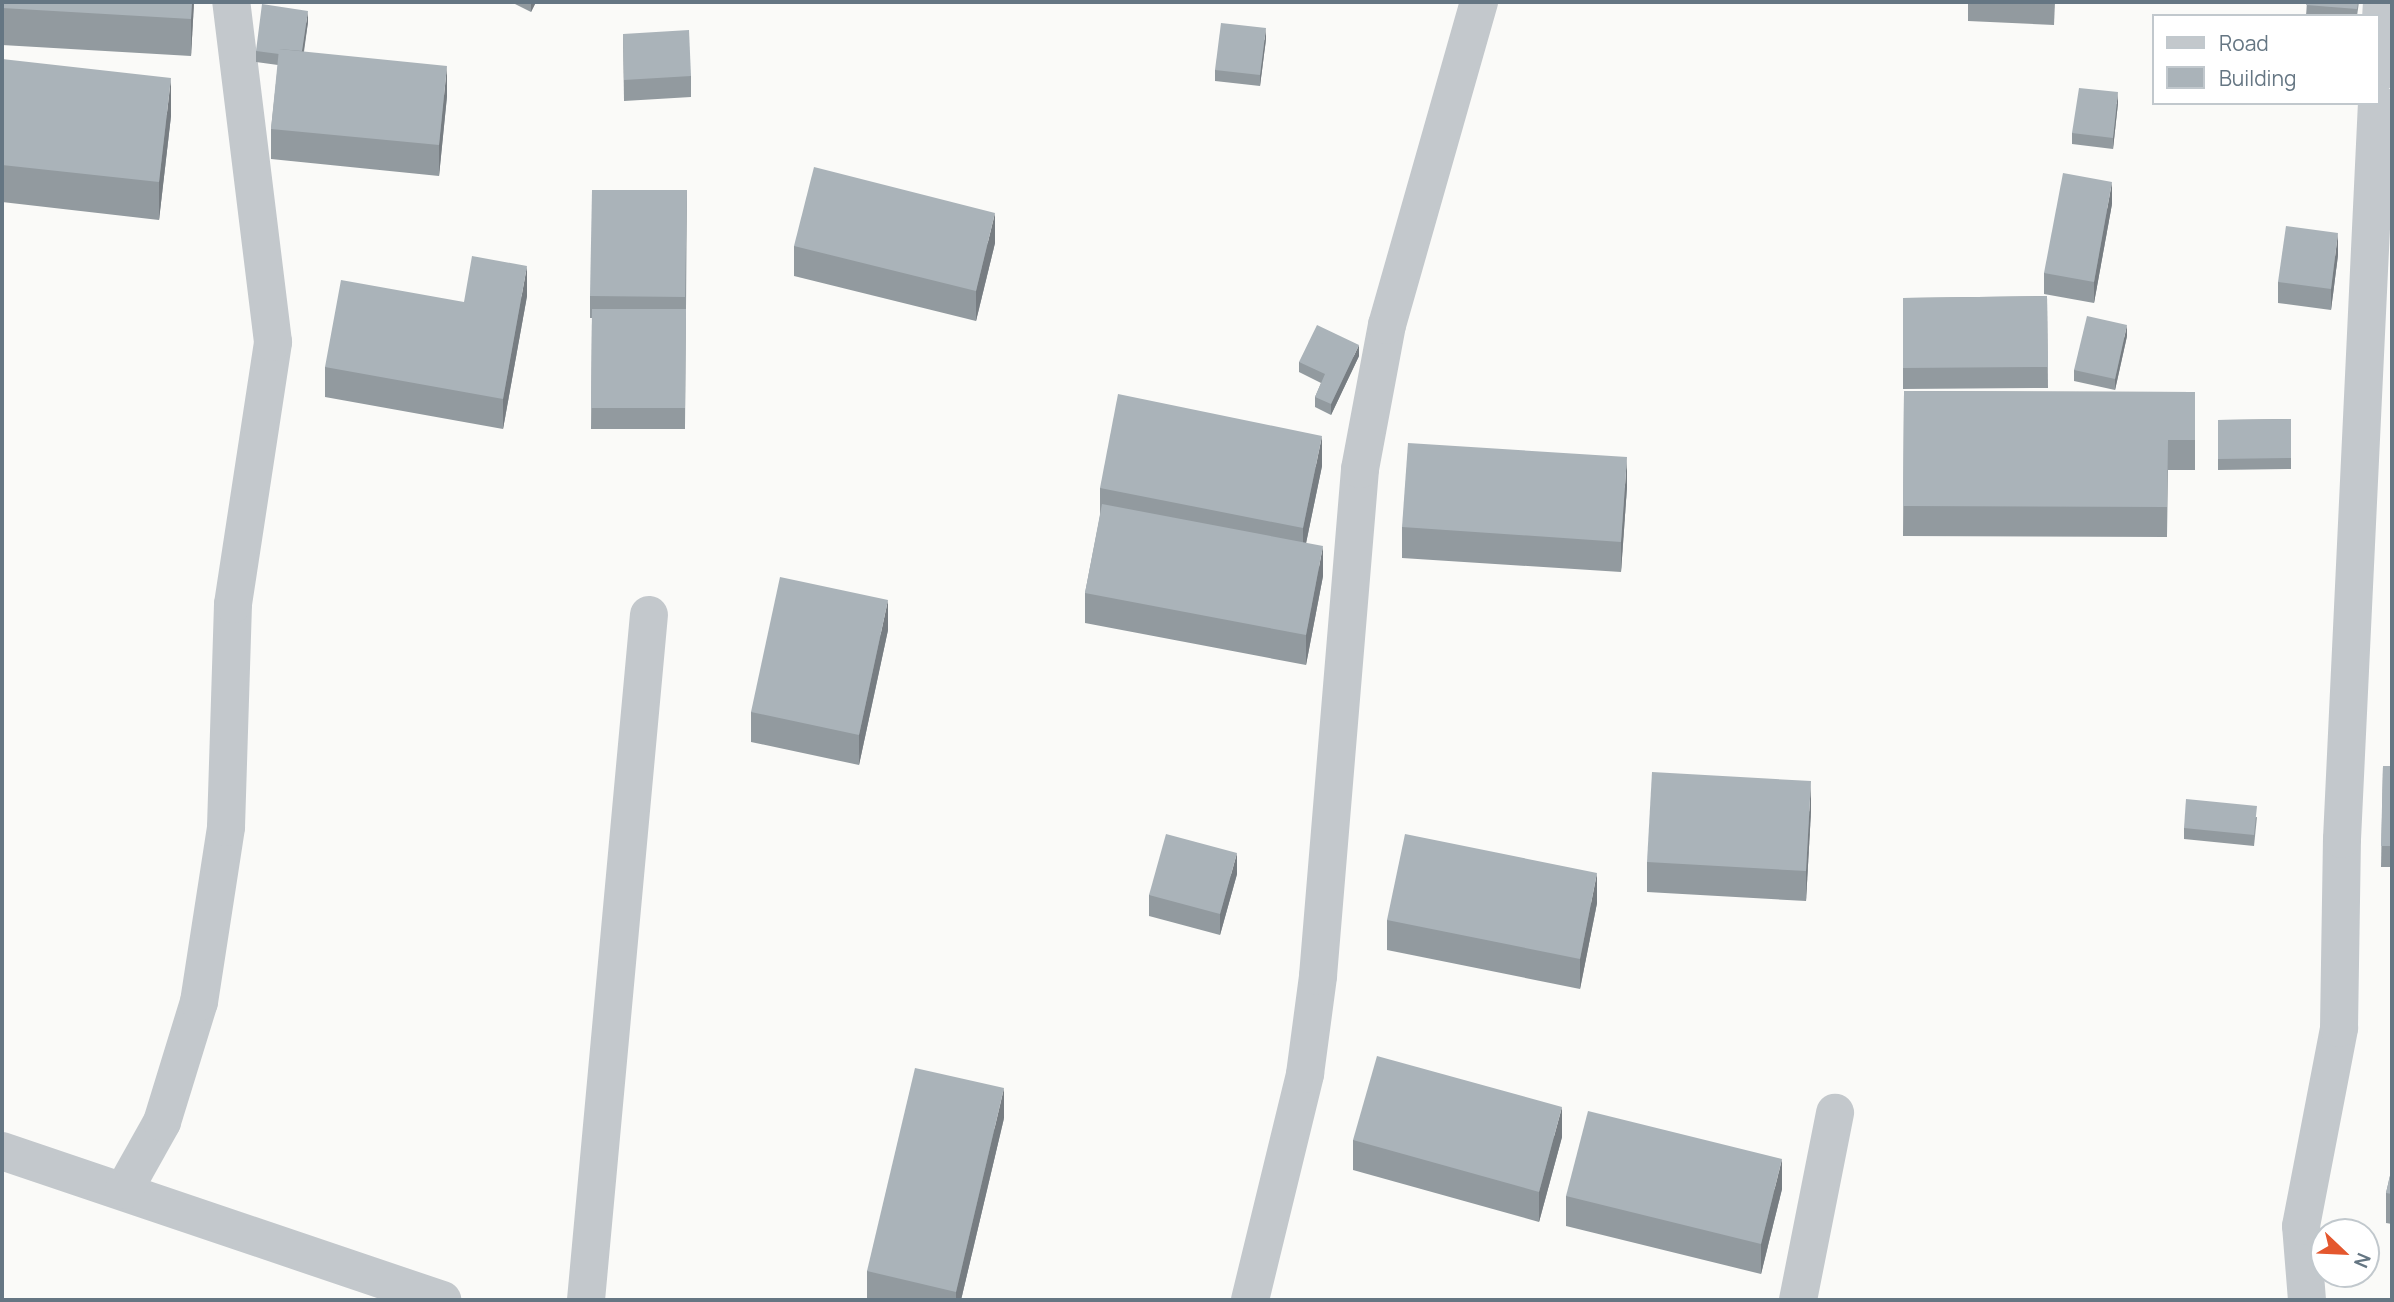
<!DOCTYPE html>
<html>
<head>
<meta charset="utf-8">
<style>
	body { margin:0 }
	#map { position:relative; width:2394px; height:1302px; overflow:hidden; background:#fafaf8; font-family:Manrope,sans-serif }
	div>[style] { position:absolute }
	[style*='--x'] { left:calc(var(--x)*1px); top:calc(var(--y)*1px); width:calc(var(--w)*1px); rotate:calc(var(--a)*1deg) }
	.minor>* { height:38px; margin:-19px; padding:0 19px; transform-origin:19px; border-radius:19px; background:#c3c8cc }
	.wall>* { inset:0; background:#929a9f }
	.shaded-wall>* { inset:0; background:#777d82 }
	.building>* { inset:0; background:#aab3b9 }
	span { translate:-50% -50%; white-space:nowrap; text-align:center; line-height:1.15; -webkit-text-stroke:7px #fff; paint-order:stroke }
	.frame { position:absolute; inset:0; border:4px solid #657683; pointer-events:none }
	.legend { position:absolute; left:2152px; top:14px; width:228px; height:91px; box-sizing:border-box; background:#fff; border:2px solid #c1c8cd; margin:0; padding:9px 12px; list-style:none; font-size:21px; color:#657683 }
	.legend li { display:flex; align-items:center; gap:14px; height:35px }
	.legend b { width:35px; border:2px solid #c1c8cd }
	.north { position:absolute; left:2310px; top:1218px; width:70px; height:70px; box-sizing:border-box; background:#fff; border:2px solid #c1c8cd; border-radius:50%; rotate:113deg; font-size:19px; font-weight:700; line-height:28px; text-align:center; color:#657683 }
	.north::after { content:''; display:block; margin:auto; width:24px; height:32px; background:#e4572e; clip-path:polygon(50% 0,100% 100%,50% 72%,0 100%) }
</style>
</head>
<body>
<div id="map">
	<div class="minor">
		<div style="--x:2378;--y:73;--w:71;--a:-86.8"></div>
		<div style="--x:2;--y:1151;--w:465;--a:18.7"></div>
		<div style="--x:124;--y:1190;--w:78;--a:-60.8"></div>
		<div style="--x:162;--y:1122;--w:126;--a:-72.9"></div>
		<div style="--x:199;--y:1002;--w:177;--a:-81.2"></div>
		<div style="--x:226;--y:827;--w:223;--a:-88.2"></div>
		<div style="--x:233;--y:604;--w:265;--a:-81.3"></div>
		<div style="--x:273;--y:342;--w:343;--a:-97"></div>
		<div style="--x:586;--y:1300;--w:688;--a:-84.75"></div>
		<div style="--x:1250;--y:1300;--w:233;--a:-76.3"></div>
		<div style="--x:1305;--y:1074;--w:99;--a:-82.4"></div>
		<div style="--x:1318;--y:976;--w:509;--a:-85.26"></div>
		<div style="--x:1360;--y:469;--w:147;--a:-79.4"></div>
		<div style="--x:1387;--y:325;--w:336;--a:-74.1"></div>
		<div style="--x:1798;--y:1300;--w:191;--a:-78.8"></div>
		<div style="--x:2307;--y:1300;--w:74;--a:-94.6"></div>
		<div style="--x:2301;--y:1226;--w:202;--a:-79.1"></div>
		<div style="--x:2339;--y:1028;--w:189;--a:-89.1"></div>
		<div style="--x:2342;--y:839;--w:737;--a:-87.28"></div>
	</div>
	<div class="wall">
		<div style="clip-path:polygon(2px 2px,194px 2px,191px 56px,2px 45px)"></div>
		<div style="clip-path:polygon(511px 2px,536px 2px,531px 12px)"></div>
		<div style="clip-path:polygon(971px 2px,991px 2px,991px 4px)"></div>
		<div style="clip-path:polygon(1968px 2px,2055px 2px,2054px 25px,1968px 21px)"></div>
		<div style="clip-path:polygon(2307px 2px,2359px 2px,2357px 16px,2306px 16px)"></div>
		<div style="clip-path:polygon(308px 22px,304px 52px,447px 96px,439px 176px,271px 159px,271px 129px,278px 65px,256px 62px,256px 51px)"></div>
		<div style="clip-path:polygon(623px 34px,691px 76px,691px 97px,624px 101px)"></div>
		<div style="clip-path:polygon(1266px 39px,1260px 86px,1215px 81px,1215px 70px)"></div>
		<div style="clip-path:polygon(2px 59px,171px 116px,159px 220px,2px 202px)"></div>
		<div style="clip-path:polygon(2118px 103px,2113px 149px,2072px 144px,2072px 133px)"></div>
		<div style="clip-path:polygon(687px 190px,685px 429px,591px 429px,592px 318px,590px 318px,590px 296px)"></div>
		<div style="clip-path:polygon(2112px 204px,2094px 303px,2044px 294px,2044px 273px)"></div>
		<div style="clip-path:polygon(995px 243px,976px 321px,794px 276px,794px 246px)"></div>
		<div style="clip-path:polygon(2338px 255px,2331px 310px,2278px 303px,2278px 282px)"></div>
		<div style="clip-path:polygon(527px 296px,503px 429px,325px 397px,325px 367px,464px 302px)"></div>
		<div style="clip-path:polygon(2047px 296px,2048px 388px,1903px 389px,1903px 298px)"></div>
		<div style="clip-path:polygon(2127px 336px,2115px 390px,2074px 381px,2074px 370px)"></div>
		<div style="clip-path:polygon(1359px 356px,1331px 415px,1315px 407px,1315px 397px,1321px 383px,1299px 372px,1299px 362px)"></div>
		<div style="clip-path:polygon(1904px 391px,2195px 392px,2195px 470px,2168px 470px,2167px 537px,1903px 536px)"></div>
		<div style="clip-path:polygon(2291px 419px,2291px 469px,2218px 470px,2218px 420px)"></div>
		<div style="clip-path:polygon(1322px 466px,1306px 543px,1323px 576px,1306px 665px,1085px 623px,1085px 593px,1100px 516px,1100px 488px)"></div>
		<div style="clip-path:polygon(1627px 487px,1621px 572px,1402px 558px,1402px 527px)"></div>
		<div style="clip-path:polygon(888px 630px,859px 765px,751px 742px,751px 712px)"></div>
		<div style="clip-path:polygon(2383px 766px,2392px 766px,2392px 867px,2381px 867px)"></div>
		<div style="clip-path:polygon(1811px 811px,1806px 901px,1647px 892px,1647px 862px)"></div>
		<div style="clip-path:polygon(2257px 817px,2254px 846px,2184px 839px,2184px 828px)"></div>
		<div style="clip-path:polygon(1237px 874px,1220px 935px,1149px 916px,1149px 895px)"></div>
		<div style="clip-path:polygon(1597px 903px,1580px 989px,1387px 950px,1387px 920px)"></div>
		<div style="clip-path:polygon(1004px 1118px,961px 1300px,867px 1300px,867px 1271px)"></div>
		<div style="clip-path:polygon(1562px 1137px,1539px 1222px,1353px 1170px,1353px 1140px)"></div>
		<div style="clip-path:polygon(2392px 1167px,2392px 1224px,2386px 1223px,2386px 1193px)"></div>
		<div style="clip-path:polygon(1782px 1189px,1761px 1274px,1566px 1226px,1566px 1196px)"></div>
	</div>
	<div class="shaded-wall">
		<div style="clip-path:polygon(192px 2px,194px 2px,191px 56px,191px 19px)"></div>
		<div style="clip-path:polygon(531px 2px,536px 2px,531px 12px)"></div>
		<div style="clip-path:polygon(308px 11px,308px 22px,301px 68px,301px 57px)"></div>
		<div style="clip-path:polygon(1266px 28px,1266px 39px,1260px 86px,1260px 75px)"></div>
		<div style="clip-path:polygon(447px 66px,447px 96px,439px 176px,439px 145px)"></div>
		<div style="clip-path:polygon(171px 78px,171px 116px,159px 220px,159px 182px)"></div>
		<div style="clip-path:polygon(2118px 92px,2118px 103px,2113px 149px,2113px 138px)"></div>
		<div style="clip-path:polygon(2112px 182px,2112px 204px,2094px 303px,2094px 282px)"></div>
		<div style="clip-path:polygon(995px 213px,995px 243px,976px 321px,976px 291px)"></div>
		<div style="clip-path:polygon(2338px 233px,2338px 255px,2331px 310px,2331px 289px)"></div>
		<div style="clip-path:polygon(527px 266px,527px 296px,503px 429px,503px 399px)"></div>
		<div style="clip-path:polygon(2127px 325px,2127px 336px,2115px 390px,2115px 379px)"></div>
		<div style="clip-path:polygon(1359px 345px,1359px 356px,1331px 415px,1331px 404px)"></div>
		<div style="clip-path:polygon(1322px 436px,1322px 466px,1303px 558px,1303px 528px)"></div>
		<div style="clip-path:polygon(1627px 457px,1627px 487px,1621px 572px,1621px 542px)"></div>
		<div style="clip-path:polygon(1323px 546px,1323px 576px,1306px 665px,1306px 635px)"></div>
		<div style="clip-path:polygon(888px 600px,888px 630px,859px 765px,859px 735px)"></div>
		<div style="clip-path:polygon(1811px 781px,1811px 811px,1806px 901px,1806px 871px)"></div>
		<div style="clip-path:polygon(1237px 853px,1237px 874px,1220px 935px,1220px 914px)"></div>
		<div style="clip-path:polygon(1597px 873px,1597px 903px,1580px 989px,1580px 959px)"></div>
		<div style="clip-path:polygon(1004px 1088px,1004px 1118px,961px 1300px,956px 1300px,956px 1292px)"></div>
		<div style="clip-path:polygon(1562px 1107px,1562px 1137px,1539px 1222px,1539px 1192px)"></div>
		<div style="clip-path:polygon(1782px 1159px,1782px 1189px,1761px 1274px,1761px 1244px)"></div>
	</div>
	<div class="building">
		<div style="clip-path:polygon(2px 2px,192px 2px,191px 19px,2px 8px)"></div>
		<div style="clip-path:polygon(2307px 2px,2358px 2px,2357px 9px,2306px 5px)"></div>
		<div style="clip-path:polygon(262px 4px,308px 11px,302px 51px,279px 49px,279px 54px,256px 51px)"></div>
		<div style="clip-path:polygon(1221px 23px,1266px 28px,1260px 75px,1215px 70px)"></div>
		<div style="clip-path:polygon(689px 30px,691px 76px,624px 80px,623px 34px)"></div>
		<div style="clip-path:polygon(279px 49px,447px 66px,439px 145px,271px 129px)"></div>
		<div style="clip-path:polygon(2px 59px,171px 78px,159px 182px,2px 165px)"></div>
		<div style="clip-path:polygon(2079px 88px,2118px 92px,2113px 138px,2072px 133px)"></div>
		<div style="clip-path:polygon(814px 167px,995px 213px,976px 291px,794px 246px)"></div>
		<div style="clip-path:polygon(2063px 173px,2112px 182px,2094px 282px,2044px 273px)"></div>
		<div style="clip-path:polygon(592px 190px,687px 190px,685px 297px,590px 296px)"></div>
		<div style="clip-path:polygon(2286px 226px,2338px 233px,2331px 289px,2278px 282px)"></div>
		<div style="clip-path:polygon(472px 256px,527px 266px,503px 399px,325px 367px,341px 280px,464px 302px)"></div>
		<div style="clip-path:polygon(2047px 296px,2048px 367px,1903px 368px,1903px 298px)"></div>
		<div style="clip-path:polygon(592px 309px,686px 309px,685px 408px,591px 408px)"></div>
		<div style="clip-path:polygon(2087px 316px,2127px 325px,2115px 379px,2074px 370px)"></div>
		<div style="clip-path:polygon(1317px 325px,1359px 345px,1331px 404px,1315px 397px,1325px 374px,1299px 362px)"></div>
		<div style="clip-path:polygon(1904px 391px,2195px 392px,2195px 440px,2168px 440px,2167px 507px,1903px 506px)"></div>
		<div style="clip-path:polygon(1118px 394px,1322px 436px,1303px 528px,1100px 488px)"></div>
		<div style="clip-path:polygon(2291px 419px,2291px 458px,2218px 459px,2218px 420px)"></div>
		<div style="clip-path:polygon(1408px 443px,1627px 457px,1621px 542px,1402px 527px)"></div>
		<div style="clip-path:polygon(1102px 504px,1323px 546px,1306px 635px,1085px 593px)"></div>
		<div style="clip-path:polygon(780px 577px,888px 600px,859px 735px,751px 712px)"></div>
		<div style="clip-path:polygon(2383px 766px,2392px 766px,2392px 846px,2381px 846px)"></div>
		<div style="clip-path:polygon(1652px 772px,1811px 781px,1806px 871px,1647px 862px)"></div>
		<div style="clip-path:polygon(2186px 799px,2257px 806px,2254px 835px,2184px 828px)"></div>
		<div style="clip-path:polygon(1166px 834px,1237px 853px,1220px 914px,1149px 895px)"></div>
		<div style="clip-path:polygon(1405px 834px,1597px 873px,1580px 959px,1387px 920px)"></div>
		<div style="clip-path:polygon(1377px 1056px,1562px 1107px,1539px 1192px,1353px 1140px)"></div>
		<div style="clip-path:polygon(915px 1068px,1004px 1088px,956px 1292px,867px 1271px)"></div>
		<div style="clip-path:polygon(1588px 1111px,1782px 1159px,1761px 1244px,1566px 1196px)"></div>
		<div style="clip-path:polygon(2392px 1167px,2392px 1194px,2386px 1193px)"></div>
	</div>
	<div class="frame"></div>
	<ul class="legend">
	<li><b style="height:9px;background:#c3c8cc"></b>Road</li>
	<li><b style="height:19px;background:#aab3b9"></b>Building</li>
	</ul>
	<div class="north">N</div>
</div>
</body>
</html>
